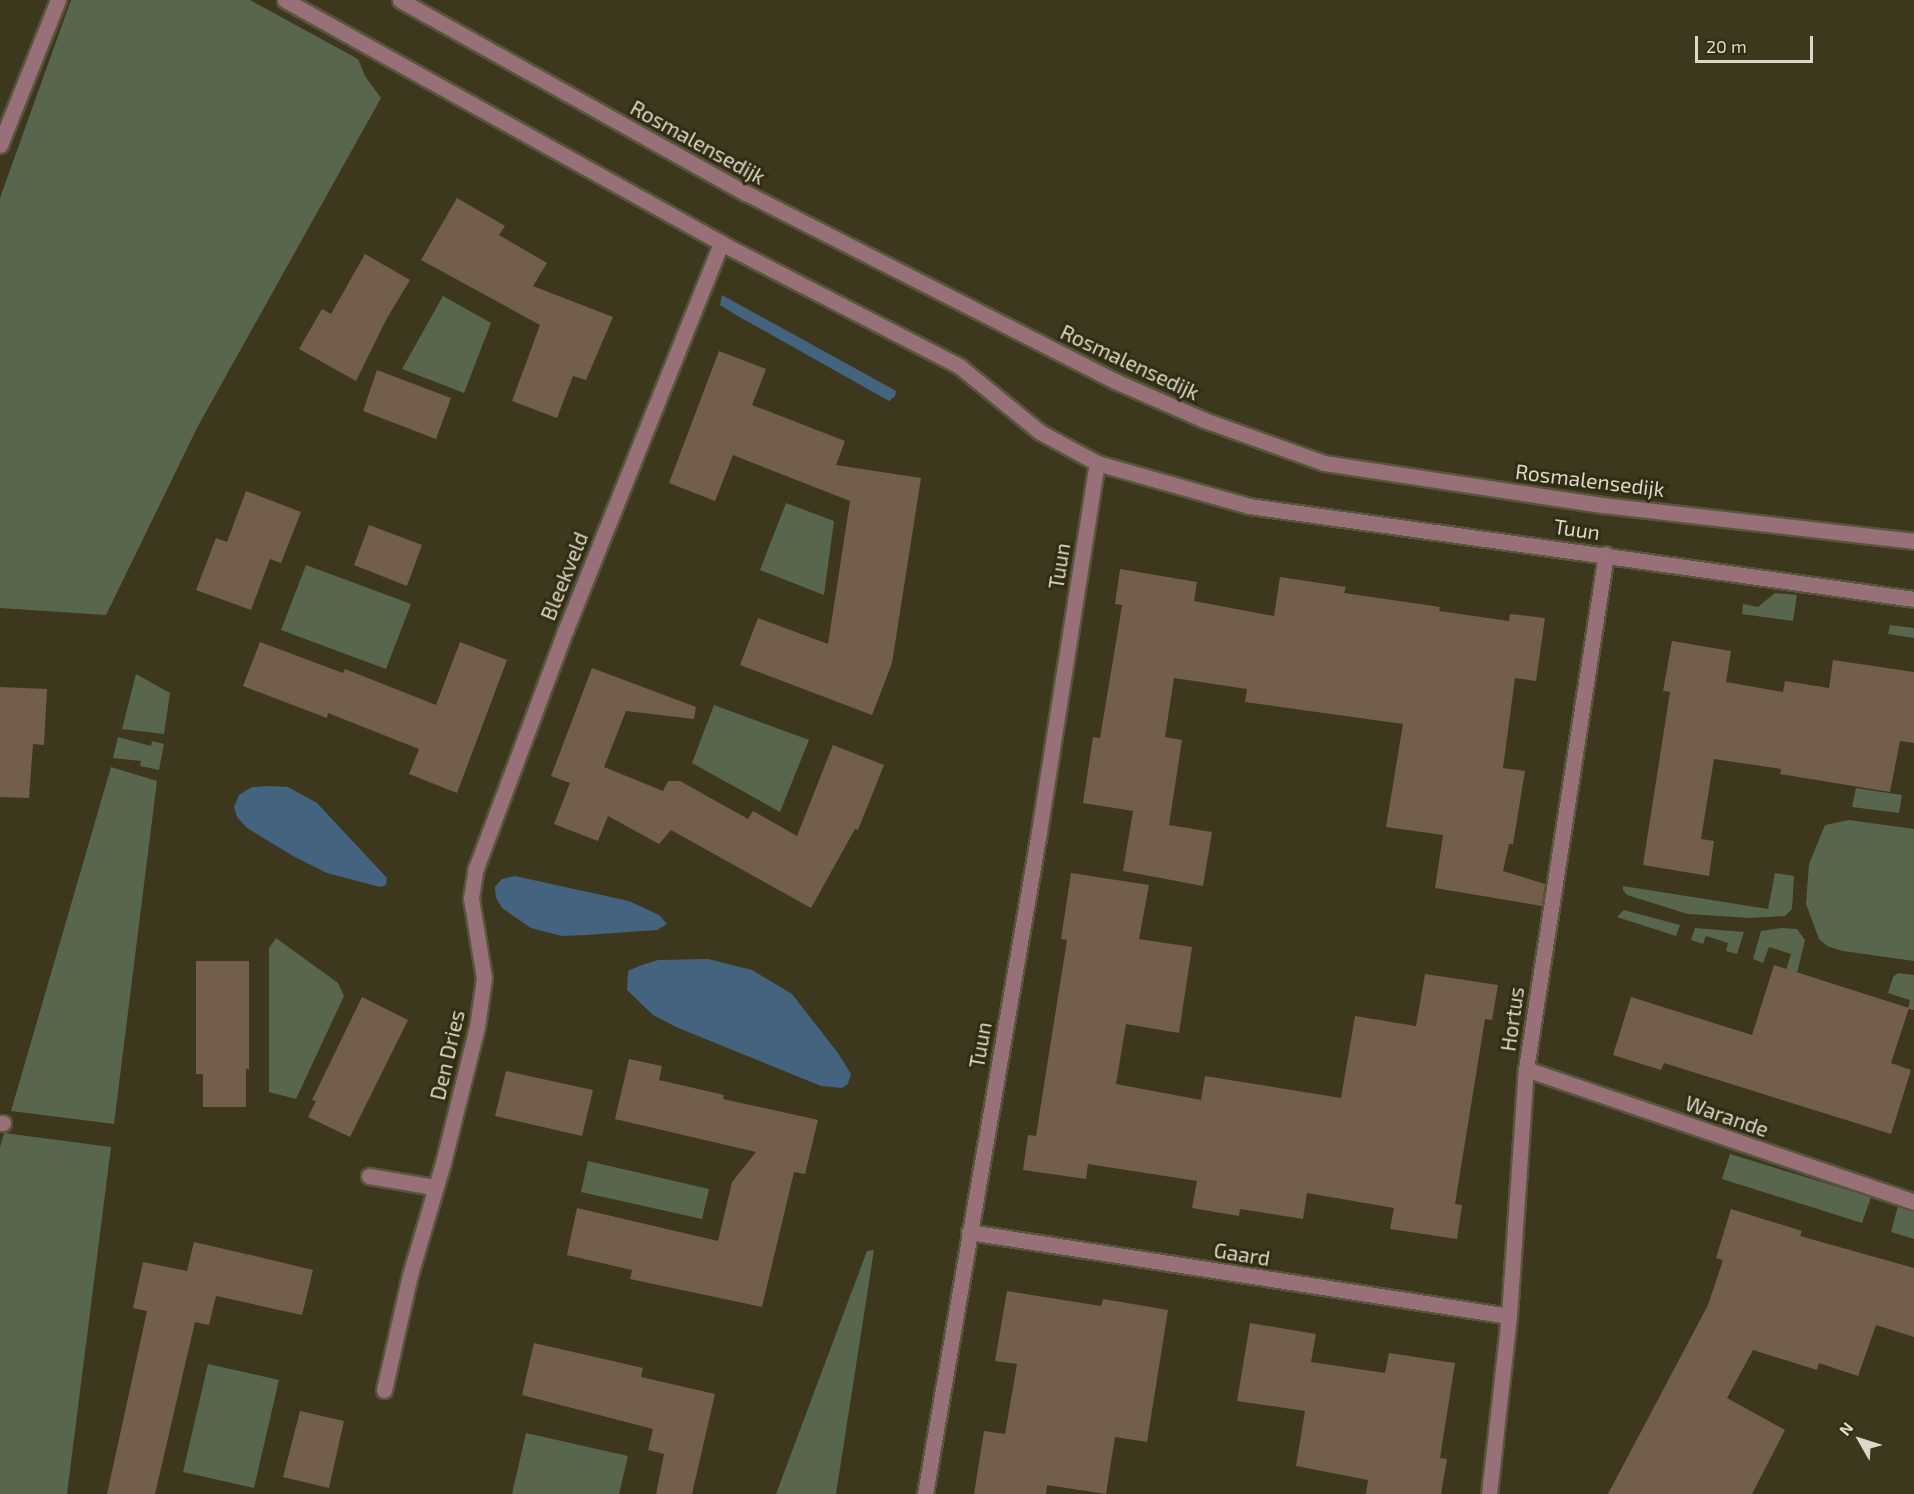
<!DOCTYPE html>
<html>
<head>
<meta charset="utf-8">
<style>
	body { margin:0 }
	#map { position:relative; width:1914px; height:1494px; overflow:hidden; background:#3d371e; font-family:"Exo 2",sans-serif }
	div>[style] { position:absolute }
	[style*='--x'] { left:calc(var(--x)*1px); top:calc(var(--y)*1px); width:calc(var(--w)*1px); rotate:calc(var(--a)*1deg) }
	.green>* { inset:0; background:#58664d }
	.water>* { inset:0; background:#43637e }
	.building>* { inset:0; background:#735e4b }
	.roads { filter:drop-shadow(2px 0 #59543d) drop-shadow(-2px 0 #59543d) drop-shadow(0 2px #59543d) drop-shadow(0 -2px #59543d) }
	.minor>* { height:15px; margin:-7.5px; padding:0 7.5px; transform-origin:7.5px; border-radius:7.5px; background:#987078 }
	span { translate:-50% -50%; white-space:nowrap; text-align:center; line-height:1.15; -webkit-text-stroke:6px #322c14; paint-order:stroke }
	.street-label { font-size:21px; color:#dbd8c9 }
	.north { position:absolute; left:1830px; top:1410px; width:60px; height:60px; -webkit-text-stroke:4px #322c14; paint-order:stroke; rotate:309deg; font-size:16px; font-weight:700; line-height:24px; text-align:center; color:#dbd8c9 }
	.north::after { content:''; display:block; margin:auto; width:21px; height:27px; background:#dbd8c9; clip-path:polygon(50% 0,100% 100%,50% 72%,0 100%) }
	.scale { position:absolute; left:1695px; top:36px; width:118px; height:27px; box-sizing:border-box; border:3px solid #dbd8c9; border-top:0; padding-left:8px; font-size:18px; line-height:21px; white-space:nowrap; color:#dbd8c9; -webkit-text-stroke:4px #322c14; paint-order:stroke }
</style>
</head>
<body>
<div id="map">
	<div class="green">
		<div style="clip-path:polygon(71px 0,250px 0,358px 59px,365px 76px,381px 98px,198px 426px,106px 615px,0 608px,0 198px)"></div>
		<div style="clip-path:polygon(443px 296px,491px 323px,464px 393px,402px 369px)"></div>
		<div style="clip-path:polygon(786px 503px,834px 521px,824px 595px,760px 570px)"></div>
		<div style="clip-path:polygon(306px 565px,411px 604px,386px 669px,281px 630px)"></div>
		<div style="clip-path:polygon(1775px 593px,1797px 595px,1793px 621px,1742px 614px,1743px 604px,1758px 607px)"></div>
		<div style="clip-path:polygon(1890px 625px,1914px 628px,1914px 638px,1888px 634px)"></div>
		<div style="clip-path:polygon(136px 674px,170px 693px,164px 734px,122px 729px)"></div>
		<div style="clip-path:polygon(714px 705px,809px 740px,780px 812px,692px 763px)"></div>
		<div style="clip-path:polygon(118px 737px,151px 746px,152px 741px,164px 744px,159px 770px,140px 766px,141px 761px,113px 758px)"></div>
		<div style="clip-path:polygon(111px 767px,157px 781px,114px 1124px,11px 1111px)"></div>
		<div style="clip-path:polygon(1856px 788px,1902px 795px,1899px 813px,1852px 807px)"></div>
		<div style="clip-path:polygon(1849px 820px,1914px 829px,1914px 961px,1843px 951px,1827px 946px,1819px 939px,1806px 904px,1809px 864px,1825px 825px)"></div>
		<div style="clip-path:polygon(1775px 873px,1794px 876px,1792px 909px,1785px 916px,1750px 918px,1688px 914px,1627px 895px,1623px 890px,1623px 886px,1768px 909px)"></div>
		<div style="clip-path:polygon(1624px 910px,1680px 925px,1676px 936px,1617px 917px)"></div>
		<div style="clip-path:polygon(1695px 928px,1744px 932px,1737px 954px,1726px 951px,1728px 943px,1706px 936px,1703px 944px,1691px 940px)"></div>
		<div style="clip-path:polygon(1782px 928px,1797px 929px,1805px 940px,1797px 973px,1786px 970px,1791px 954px,1769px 947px,1763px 963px,1753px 959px,1761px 931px)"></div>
		<div style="clip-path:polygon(276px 938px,338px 983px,344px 996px,296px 1099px,269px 1092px,269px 948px)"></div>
		<div style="clip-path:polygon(1898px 973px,1914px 975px,1914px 1010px,1908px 1009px,1910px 1000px,1888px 993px,1893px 977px)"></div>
		<div style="clip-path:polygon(4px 1133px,111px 1147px,67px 1494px,0 1494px,0 1147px)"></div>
		<div style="clip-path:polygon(1730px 1154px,1871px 1197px,1862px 1223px,1722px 1179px)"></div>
		<div style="clip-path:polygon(588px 1161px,709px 1189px,702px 1219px,581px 1192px)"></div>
		<div style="clip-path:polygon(1898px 1206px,1914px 1211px,1914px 1239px,1891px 1232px)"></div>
		<div style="clip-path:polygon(874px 1250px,836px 1494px,776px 1494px,867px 1251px)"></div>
		<div style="clip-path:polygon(208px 1364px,279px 1380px,254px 1488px,183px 1472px)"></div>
		<div style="clip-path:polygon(526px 1433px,628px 1456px,619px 1494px,512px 1494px)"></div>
	</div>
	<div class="water">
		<div style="clip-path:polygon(722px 295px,889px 387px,896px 391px,895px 396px,889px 401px,736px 315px,720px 305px)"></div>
		<div style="clip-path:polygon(268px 786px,288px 787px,317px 803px,387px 878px,386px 885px,380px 887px,327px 873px,293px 856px,247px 828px,237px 817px,234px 807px,239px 795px,252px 787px)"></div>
		<div style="clip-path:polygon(515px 876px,629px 901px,659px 915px,667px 924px,657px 930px,586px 935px,562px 936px,531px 928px,502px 908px,496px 898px,495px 887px,502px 879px)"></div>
		<div style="clip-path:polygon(708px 959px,752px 970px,792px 994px,838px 1053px,851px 1074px,848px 1084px,842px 1088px,821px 1086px,676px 1027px,653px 1015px,627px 990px,628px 971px,639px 966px,658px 960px)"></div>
	</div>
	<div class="building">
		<div style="clip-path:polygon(457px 198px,505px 226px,499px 235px,547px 263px,533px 286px,613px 317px,586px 380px,573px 376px,557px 418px,512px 401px,540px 325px,421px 260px)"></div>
		<div style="clip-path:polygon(365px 254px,410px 280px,387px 318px,356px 381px,299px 349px,322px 309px,331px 314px)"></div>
		<div style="clip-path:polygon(719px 351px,766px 369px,752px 405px,845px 441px,836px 465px,921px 478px,892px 663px,872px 715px,740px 665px,758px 618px,828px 644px,850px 501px,733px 455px,715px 501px,669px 483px)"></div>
		<div style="clip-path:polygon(377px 370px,451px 398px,436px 439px,363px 411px)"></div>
		<div style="clip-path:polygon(246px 491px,301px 512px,281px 563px,270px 559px,251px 610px,196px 590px,216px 538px,227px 542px)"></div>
		<div style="clip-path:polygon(369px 525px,422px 545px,407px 586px,354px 565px)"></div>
		<div style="clip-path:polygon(1120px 569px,1197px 582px,1194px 601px,1274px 616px,1280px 577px,1346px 587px,1344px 593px,1440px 607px,1439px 611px,1509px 621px,1510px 614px,1545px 618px,1536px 681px,1515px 678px,1503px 768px,1525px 771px,1513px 844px,1509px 844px,1503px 871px,1545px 884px,1542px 906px,1435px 888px,1443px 835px,1386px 827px,1403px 724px,1245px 702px,1247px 689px,1174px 678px,1165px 737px,1182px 740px,1169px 825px,1212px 832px,1203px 886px,1123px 871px,1133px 811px,1083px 803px,1093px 737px,1100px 738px,1117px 636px,1122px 605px,1115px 604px)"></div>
		<div style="clip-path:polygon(1672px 641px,1731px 651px,1726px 682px,1783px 692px,1785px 681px,1829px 688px,1833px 660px,1914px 672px,1914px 743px,1900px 741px,1890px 792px,1780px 774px,1781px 769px,1714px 759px,1701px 839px,1714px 841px,1709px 876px,1643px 865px,1670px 692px,1663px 691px)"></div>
		<div style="clip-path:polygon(260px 642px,343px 673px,345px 669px,436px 705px,460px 642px,507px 660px,457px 793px,409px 774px,419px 749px,328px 713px,327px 718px,243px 686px)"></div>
		<div style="clip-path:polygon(592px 668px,696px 707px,694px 719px,626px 711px,604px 767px,663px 791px,668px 781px,680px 781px,748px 819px,753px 811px,797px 836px,833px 745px,884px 765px,858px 830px,855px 829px,811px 908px,671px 830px,659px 844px,608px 816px,598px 841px,554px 824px,570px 783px,551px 776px)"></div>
		<div style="clip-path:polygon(0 687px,47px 689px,44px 745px,33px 744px,29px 798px,0 797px)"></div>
		<div style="clip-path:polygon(1071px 873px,1149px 885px,1139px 939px,1192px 947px,1179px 1033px,1126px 1024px,1116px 1084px,1201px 1100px,1205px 1076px,1341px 1098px,1355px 1016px,1416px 1026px,1425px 974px,1498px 985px,1492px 1020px,1485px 1019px,1455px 1204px,1462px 1205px,1457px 1239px,1390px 1229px,1394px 1208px,1307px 1193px,1303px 1219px,1240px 1209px,1239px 1216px,1192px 1208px,1197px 1181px,1088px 1164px,1086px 1179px,1023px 1170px,1028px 1135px,1036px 1136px,1047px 1066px,1067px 940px,1061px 939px)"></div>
		<div style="clip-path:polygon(196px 961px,249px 961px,249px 1070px,246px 1068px,246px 1107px,203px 1107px,203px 1074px,196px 1074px)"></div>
		<div style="clip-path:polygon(1774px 965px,1909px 1008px,1891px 1063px,1911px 1070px,1891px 1134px,1664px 1063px,1661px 1070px,1613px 1055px,1631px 997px,1752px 1035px)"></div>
		<div style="clip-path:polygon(362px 997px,408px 1020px,350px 1137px,308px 1117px,316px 1101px,312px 1100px)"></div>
		<div style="clip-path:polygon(629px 1059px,662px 1066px,659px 1080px,724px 1095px,723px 1099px,818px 1120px,805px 1174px,794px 1172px,762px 1307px,630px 1279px,632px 1270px,567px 1255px,577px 1208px,718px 1241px,732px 1182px,756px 1152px,615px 1119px)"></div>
		<div style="clip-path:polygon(506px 1071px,593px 1090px,582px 1136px,495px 1116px)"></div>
		<div style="clip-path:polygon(1731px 1209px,1802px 1231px,1800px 1236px,1914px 1268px,1914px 1337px,1876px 1325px,1858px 1376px,1819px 1363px,1817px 1370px,1753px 1350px,1727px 1398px,1785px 1430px,1752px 1494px,1608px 1494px,1708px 1305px,1723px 1260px,1716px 1258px)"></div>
		<div style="clip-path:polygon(194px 1242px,246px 1254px,246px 1257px,247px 1254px,313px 1270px,302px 1315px,216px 1296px,209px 1325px,195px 1322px,155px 1494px,107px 1494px,147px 1311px,133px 1308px,143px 1262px,187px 1271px)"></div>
		<div style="clip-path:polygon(1007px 1291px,1101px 1306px,1103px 1299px,1168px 1310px,1147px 1442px,1115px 1437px,1106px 1494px,1047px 1485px,1046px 1494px,974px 1494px,984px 1431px,1005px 1434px,1017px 1364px,995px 1361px)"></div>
		<div style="clip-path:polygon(1250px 1323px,1316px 1334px,1311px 1362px,1385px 1373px,1389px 1353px,1455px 1363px,1440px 1458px,1447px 1459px,1441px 1494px,1366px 1494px,1368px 1480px,1296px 1466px,1305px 1411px,1237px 1401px)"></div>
		<div style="clip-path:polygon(534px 1343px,643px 1368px,641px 1377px,715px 1394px,692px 1494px,656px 1494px,664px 1454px,648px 1450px,653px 1429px,522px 1395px)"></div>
		<div style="clip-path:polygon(300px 1411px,344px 1421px,329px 1488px,283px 1477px)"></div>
	</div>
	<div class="roads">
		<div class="minor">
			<div style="--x:285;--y:0;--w:499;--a:29.1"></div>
			<div style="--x:721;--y:243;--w:268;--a:27.3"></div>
			<div style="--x:959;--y:366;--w:104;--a:39.2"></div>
			<div style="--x:1040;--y:432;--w:65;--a:28.5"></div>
			<div style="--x:1097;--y:463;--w:158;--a:15.8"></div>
			<div style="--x:1249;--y:506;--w:671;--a:7.96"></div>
			<div style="--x:400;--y:0;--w:396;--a:29.2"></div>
			<div style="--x:746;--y:193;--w:414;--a:27"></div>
			<div style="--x:1115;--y:381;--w:97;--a:23.7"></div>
			<div style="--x:1204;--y:420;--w:127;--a:19.7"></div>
			<div style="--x:1324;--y:463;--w:282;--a:8.6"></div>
			<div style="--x:1603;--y:505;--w:313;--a:6.6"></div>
			<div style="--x:0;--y:145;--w:156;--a:-68.2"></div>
			<div style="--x:1526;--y:1069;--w:410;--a:18.9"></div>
			<div style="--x:0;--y:1123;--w:3;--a:0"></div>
			<div style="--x:369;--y:1176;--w:66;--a:9.6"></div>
			<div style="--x:969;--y:1232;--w:546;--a:8.84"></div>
			<div style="--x:384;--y:1390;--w:118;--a:-77.3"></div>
			<div style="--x:410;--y:1275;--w:117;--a:-73.6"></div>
			<div style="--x:443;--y:1163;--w:140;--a:-76"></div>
			<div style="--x:477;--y:1027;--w:49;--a:-81.9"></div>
			<div style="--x:484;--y:978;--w:81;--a:-99.2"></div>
			<div style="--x:471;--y:898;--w:30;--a:-81"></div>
			<div style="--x:476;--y:868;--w:255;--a:-69.4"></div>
			<div style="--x:566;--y:629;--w:416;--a:-68.1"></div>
			<div style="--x:925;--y:1494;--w:672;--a:-80.23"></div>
			<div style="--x:1039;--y:832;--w:374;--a:-81.1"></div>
			<div style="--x:1489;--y:1494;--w:179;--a:-83.6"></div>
			<div style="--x:1509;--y:1316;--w:248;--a:-86.1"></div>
			<div style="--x:1526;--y:1069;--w:521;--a:-81.17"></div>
		</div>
	</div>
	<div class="street-label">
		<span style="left:698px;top:142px;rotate:29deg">Rosmalensedijk</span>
		<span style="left:1130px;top:362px;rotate:25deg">Rosmalensedijk</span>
		<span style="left:1590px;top:480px;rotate:7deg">Rosmalensedijk</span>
		<span style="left:1577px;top:529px;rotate:8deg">Tuun</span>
		<span style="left:1059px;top:566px;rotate:-81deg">Tuun</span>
		<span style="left:564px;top:576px;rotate:-68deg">Bleekveld</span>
		<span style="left:1512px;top:1019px;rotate:-82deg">Hortus</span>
		<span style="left:980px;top:1045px;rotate:-80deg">Tuun</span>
		<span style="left:447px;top:1055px;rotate:-77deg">Den Dries</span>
		<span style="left:1727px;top:1116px;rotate:19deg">Warande</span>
		<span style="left:1242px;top:1254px;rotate:9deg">Gaard</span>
	</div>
	<div class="north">N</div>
	<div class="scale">20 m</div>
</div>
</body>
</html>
